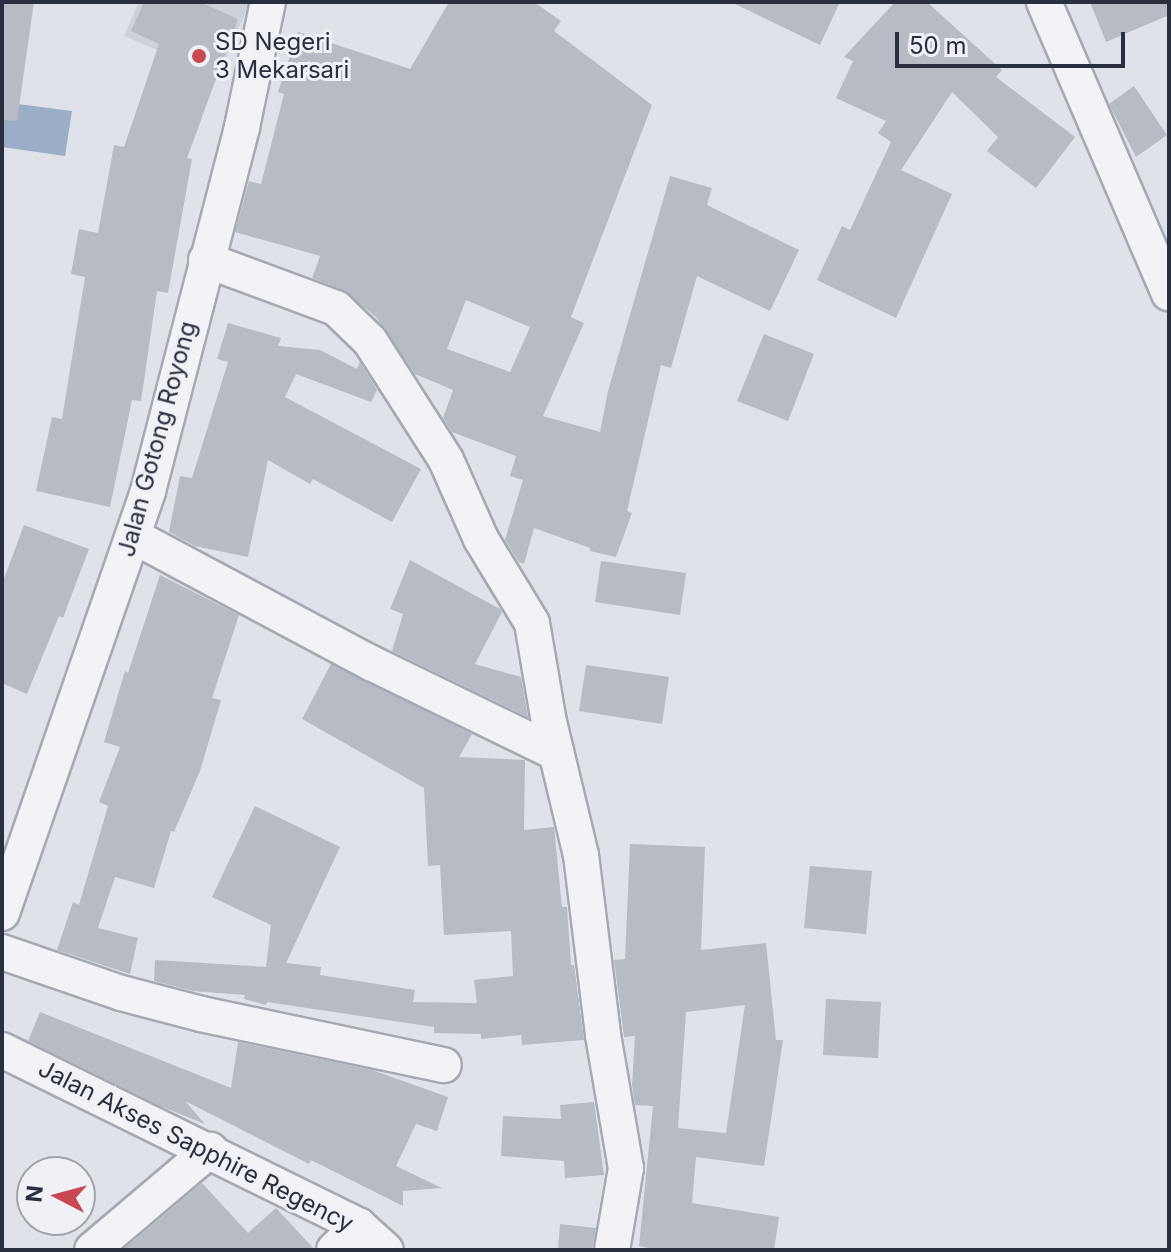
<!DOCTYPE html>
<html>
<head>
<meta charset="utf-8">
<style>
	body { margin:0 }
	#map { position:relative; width:1171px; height:1252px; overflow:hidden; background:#dfe2e8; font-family:Inter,sans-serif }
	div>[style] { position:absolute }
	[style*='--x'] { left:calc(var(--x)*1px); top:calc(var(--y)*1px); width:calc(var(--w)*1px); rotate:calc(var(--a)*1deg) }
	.built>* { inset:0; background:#cdd1da }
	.water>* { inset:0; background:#9badc7 }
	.building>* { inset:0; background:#b7bbc4 }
	.roads { filter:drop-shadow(2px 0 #a5a9b2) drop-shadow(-2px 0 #a5a9b2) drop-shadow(0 2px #a5a9b2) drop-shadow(0 -2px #a5a9b2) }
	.minor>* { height:34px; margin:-17px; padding:0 17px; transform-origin:17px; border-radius:17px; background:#f2f3f6 }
	.dots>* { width:22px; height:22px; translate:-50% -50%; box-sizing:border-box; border:4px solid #eff1f6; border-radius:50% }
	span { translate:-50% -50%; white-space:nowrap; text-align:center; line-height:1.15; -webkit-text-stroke:6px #eff1f6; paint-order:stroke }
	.poi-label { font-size:24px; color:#292f3e }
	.left { translate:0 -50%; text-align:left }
	.street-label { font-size:24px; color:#292f3e }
	.frame { position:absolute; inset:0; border:4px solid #292f3e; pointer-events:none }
	.north { position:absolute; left:16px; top:1156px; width:80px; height:80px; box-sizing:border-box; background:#eff1f6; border:2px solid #a0a3ac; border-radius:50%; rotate:276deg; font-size:22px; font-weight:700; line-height:32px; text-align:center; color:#292f3e }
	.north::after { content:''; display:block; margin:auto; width:28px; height:36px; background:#c94852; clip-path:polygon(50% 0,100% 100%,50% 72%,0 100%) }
	.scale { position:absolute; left:895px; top:32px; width:230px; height:36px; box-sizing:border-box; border:4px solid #292f3e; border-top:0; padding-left:10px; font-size:24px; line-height:28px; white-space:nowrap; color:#292f3e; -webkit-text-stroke:6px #eff1f6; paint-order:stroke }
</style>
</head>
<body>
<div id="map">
	<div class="built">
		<div style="clip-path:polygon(139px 2px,250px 2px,218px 76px,124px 36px)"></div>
	</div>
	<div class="water">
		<div style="clip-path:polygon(2px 102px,72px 111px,65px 156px,2px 147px)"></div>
	</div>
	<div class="building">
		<div style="clip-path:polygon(2px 2px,34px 2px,17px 121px,2px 120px)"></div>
		<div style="clip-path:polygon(144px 2px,200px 2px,238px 19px,187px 158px,192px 159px,168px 293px,157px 291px,141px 401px,132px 400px,110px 507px,36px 491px,52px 417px,62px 419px,85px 277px,71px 274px,79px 229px,98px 233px,114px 145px,124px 147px,159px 44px,131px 31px)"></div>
		<div style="clip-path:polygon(evenodd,449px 2px,534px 2px,561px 21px,554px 31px,652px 105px,571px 317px,584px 323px,543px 416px,600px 432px,608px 391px,670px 176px,712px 188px,707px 205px,799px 250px,770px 311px,697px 276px,671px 368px,661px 365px,627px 511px,632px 513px,616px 557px,590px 551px,590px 548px,534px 528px,524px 564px,519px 562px,505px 540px,523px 480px,510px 476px,516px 456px,452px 432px,443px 418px,453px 390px,415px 374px,376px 317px,343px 290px,312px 278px,320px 256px,235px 232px,249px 181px,261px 184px,284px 94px,278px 92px,298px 32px,410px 69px,449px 2px,466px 300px,530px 327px,510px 372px,447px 349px,466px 300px)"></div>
		<div style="clip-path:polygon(731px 2px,840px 2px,820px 45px)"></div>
		<div style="clip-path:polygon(895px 2px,927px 2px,1002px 70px,996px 77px,1075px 137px,1036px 188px,987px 151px,998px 137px,952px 92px,901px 170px,952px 194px,896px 318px,817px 280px,842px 226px,850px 230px,891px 142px,878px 133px,886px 121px,836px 98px,853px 61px,844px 57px)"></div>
		<div style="clip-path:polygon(1090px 2px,1169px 2px,1169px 15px,1106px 42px)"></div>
		<div style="clip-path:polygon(1134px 86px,1167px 135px,1136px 157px,1109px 104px)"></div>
		<div style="clip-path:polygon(228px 323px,281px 338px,278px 346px,320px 350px,357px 369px,360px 362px,377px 390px,371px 402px,296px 374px,285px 397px,421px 469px,392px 522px,313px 479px,310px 484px,268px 460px,248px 557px,195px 546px,169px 532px,180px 476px,192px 478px,228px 362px,217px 359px)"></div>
		<div style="clip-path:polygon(764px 334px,814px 354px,788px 421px,737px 401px)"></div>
		<div style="clip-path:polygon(24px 525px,89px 549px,63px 618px,59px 616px,27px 694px,2px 683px,2px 584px)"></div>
		<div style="clip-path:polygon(410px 560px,500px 609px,502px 612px,475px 664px,521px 677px,528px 717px,392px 651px,403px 614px,390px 609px)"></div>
		<div style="clip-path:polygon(601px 561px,686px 573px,680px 615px,595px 602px)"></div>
		<div style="clip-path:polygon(160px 575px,239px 615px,212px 698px,221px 700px,200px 771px,174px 832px,171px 831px,154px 888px,115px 877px,98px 928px,138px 938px,130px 974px,57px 950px,73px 902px,79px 905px,108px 806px,99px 802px,120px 747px,104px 742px,125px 671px,128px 673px)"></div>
		<div style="clip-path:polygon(331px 664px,472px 734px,459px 757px,525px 760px,524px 830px,554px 827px,562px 907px,567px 907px,571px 965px,574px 965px,584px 1040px,522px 1045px,521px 1035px,481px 1039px,481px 1034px,434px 1033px,434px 1027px,267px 1002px,266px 1005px,244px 999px,245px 995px,193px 991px,154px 981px,155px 960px,266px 967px,271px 925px,212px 897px,255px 806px,340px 847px,286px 963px,321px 967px,320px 975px,415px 990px,413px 1002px,477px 1003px,474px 980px,513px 976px,511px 931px,444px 935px,440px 865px,428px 866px,424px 788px,302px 719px)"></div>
		<div style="clip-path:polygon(586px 665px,669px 677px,662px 724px,579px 711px)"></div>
		<div style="clip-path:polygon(evenodd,630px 844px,705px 847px,701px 950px,766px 943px,776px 1040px,783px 1040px,764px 1166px,696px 1157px,692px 1203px,779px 1217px,774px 1250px,659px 1250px,639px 1246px,653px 1106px,635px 1105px,632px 1085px,635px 1036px,624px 1037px,614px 960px,625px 959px,630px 844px,745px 1005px,726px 1133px,678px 1128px,686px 1012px,745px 1005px)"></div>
		<div style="clip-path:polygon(810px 866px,872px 871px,866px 934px,804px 928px)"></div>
		<div style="clip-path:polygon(826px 999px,881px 1002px,878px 1058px,823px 1055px)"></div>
		<div style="clip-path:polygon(40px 1012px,231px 1088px,238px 1042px,372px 1070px,448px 1097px,437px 1131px,416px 1124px,396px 1166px,442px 1188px,403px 1191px,403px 1206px,311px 1160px,309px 1164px,185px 1101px,205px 1124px,160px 1106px,28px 1041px)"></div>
		<div style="clip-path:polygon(594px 1102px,604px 1175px,565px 1178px,564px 1161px,501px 1156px,503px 1116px,561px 1119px,560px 1105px)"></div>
		<div style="clip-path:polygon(202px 1183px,248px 1233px,276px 1208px,315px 1250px,123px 1250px)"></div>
		<div style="clip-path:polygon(560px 1224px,596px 1228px,592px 1250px,558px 1250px)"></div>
	</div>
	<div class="roads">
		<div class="minor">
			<div style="--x:1044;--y:2;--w:317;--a:66.8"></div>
			<div style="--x:206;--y:260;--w:139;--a:20.3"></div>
			<div style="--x:336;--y:308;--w:47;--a:44.1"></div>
			<div style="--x:370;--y:341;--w:141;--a:57.4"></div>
			<div style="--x:446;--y:460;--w:86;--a:66.1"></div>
			<div style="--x:481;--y:539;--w:98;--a:58.7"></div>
			<div style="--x:532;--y:623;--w:100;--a:80.3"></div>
			<div style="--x:549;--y:722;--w:137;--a:76.5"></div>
			<div style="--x:581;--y:855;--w:181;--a:83"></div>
			<div style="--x:603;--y:1035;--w:135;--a:80.2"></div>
			<div style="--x:626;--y:1168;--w:83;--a:99.7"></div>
			<div style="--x:133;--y:536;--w:270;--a:28.1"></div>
			<div style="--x:371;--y:663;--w:206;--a:25.9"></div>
			<div style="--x:2;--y:913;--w:447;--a:-70.9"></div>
			<div style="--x:148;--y:491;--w:376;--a:-75.5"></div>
			<div style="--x:242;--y:127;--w:128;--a:-78.3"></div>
			<div style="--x:2;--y:952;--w:126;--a:19"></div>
			<div style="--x:121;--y:993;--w:83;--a:14.7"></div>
			<div style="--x:201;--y:1014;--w:248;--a:11.9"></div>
			<div style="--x:2;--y:1050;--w:398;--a:26.2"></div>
			<div style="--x:359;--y:1226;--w:36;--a:42"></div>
			<div style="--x:92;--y:1250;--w:155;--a:-40.3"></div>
			<div style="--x:334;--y:1250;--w:35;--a:-44"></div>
		</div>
	</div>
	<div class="dots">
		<div style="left:199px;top:56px;background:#c94852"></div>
	</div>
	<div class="poi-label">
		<span class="left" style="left:215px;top:56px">SD Negeri<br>3 Mekarsari</span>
	</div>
	<div class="street-label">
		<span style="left:157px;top:439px;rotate:-75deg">Jalan Gotong Royong</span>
		<span style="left:196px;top:1146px;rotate:27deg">Jalan Akses Sapphire Regency</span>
	</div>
	<div class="frame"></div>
	<div class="north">N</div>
	<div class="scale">50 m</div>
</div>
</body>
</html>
